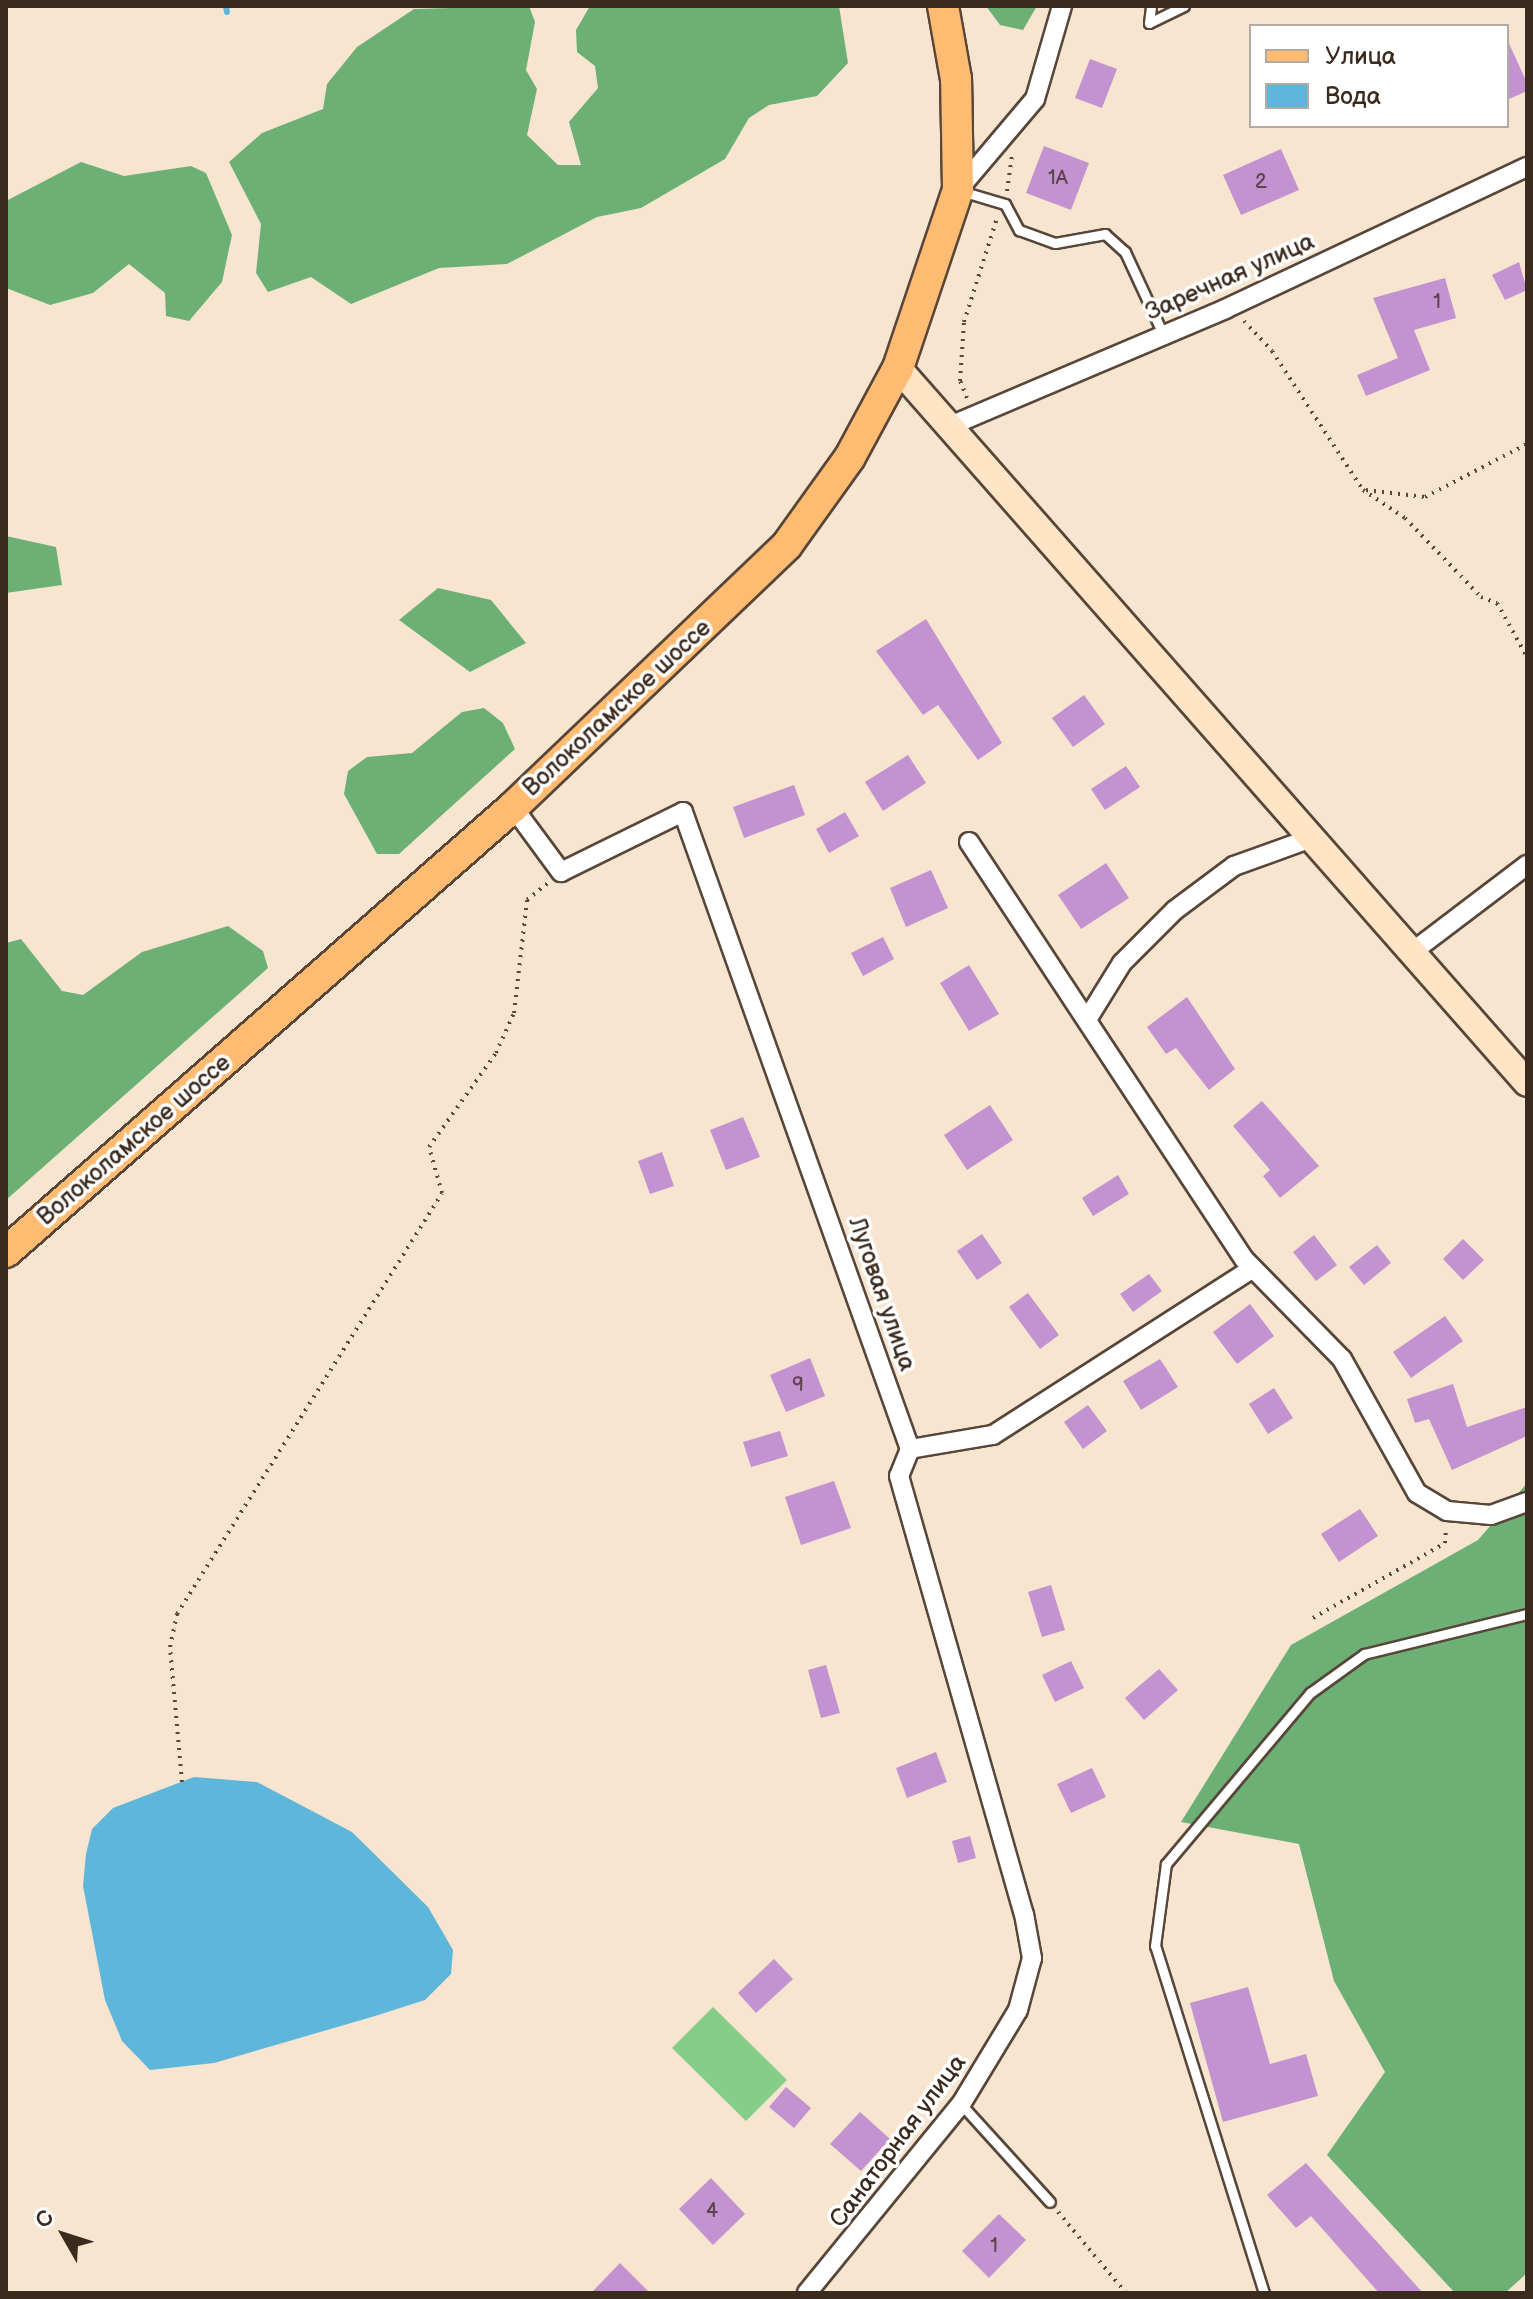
<!DOCTYPE html>
<html>
<head>
<meta charset="utf-8">
<style>
	body { margin:0 }
	#map { position:relative; width:1533px; height:2299px; overflow:hidden; background:#f7e5d0; font-family:"Balsamiq Sans",sans-serif }
	div>[style] { position:absolute }
	[style*='--x'] { left:calc(var(--x)*1px); top:calc(var(--y)*1px); width:calc(var(--w)*1px); rotate:calc(var(--a)*1deg) }
	.green>* { inset:0; background:#85cd89 }
	.forest>* { inset:0; background:#6cb075 }
	.water>* { inset:0; background:#5eb6db }
	.stream>* { height:6px; margin:-3px; padding:0 3px; transform-origin:3px; border-radius:3px; background:#5eb6db }
	.building>* { inset:0; background:#c392d1 }
	.path>* { height:4px; margin-top:-2px; transform-origin:0; background:repeating-linear-gradient(90deg,#574639 0 2px,transparent 0 8px) }
	.roads { filter:drop-shadow(2px 0 #574639) drop-shadow(-2px 0 #574639) drop-shadow(0 2px #574639) drop-shadow(0 -2px #574639) }
	.service>* { height:9px; margin:-4.5px; padding:0 4.5px; transform-origin:4.5px; border-radius:4.5px; background:#fff }
	.minor>* { height:18px; margin:-9px; padding:0 9px; transform-origin:9px; border-radius:9px; background:#fff }
	.secondary>* { height:26px; margin:-13px; padding:0 13px; transform-origin:13px; border-radius:13px; background:#ffe4c6 }
	.primary>* { height:30px; margin:-15px; padding:0 15px; transform-origin:15px; border-radius:15px; background:#febb71 }
	span { translate:-50% -50%; white-space:nowrap; text-align:center; line-height:1.15; -webkit-text-stroke:7px #fff; paint-order:stroke }
	.number-label { font-size:20px; color:#5d444b }
	.number-label span { -webkit-text-stroke-width:0 }
	.street-label { font-size:24px; color:#3b2a1e }
	.frame { position:absolute; inset:0; border:8px solid #3b2a1e; pointer-events:none }
	.legend { position:absolute; left:1249px; top:24px; width:260px; height:104px; box-sizing:border-box; background:#fff; border:2px solid #b1aaa5; margin:0; padding:10px 14px; list-style:none; font-size:24px; color:#3b2a1e }
	.legend li { display:flex; align-items:center; gap:16px; height:40px }
	.legend b { width:40px; border:2px solid #b1aaa5 }
	.north { position:absolute; left:24px; top:2195px; width:80px; height:80px; -webkit-text-stroke:6px #fff; paint-order:stroke; rotate:309deg; font-size:22px; font-weight:700; line-height:32px; text-align:center; color:#3b2a1e }
	.north::after { content:''; display:block; margin:auto; width:28px; height:36px; background:#3b2a1e; clip-path:polygon(50% 0,100% 100%,50% 72%,0 100%) }
</style>
</head>
<body>
<div id="map">
	<div class="green">
		<div style="clip-path:polygon(713px 2007px,787px 2080px,746px 2121px,672px 2048px)"></div>
	</div>
	<div class="forest">
		<div style="clip-path:polygon(529px 6px,535px 22px,526px 70px,537px 89px,527px 135px,558px 165px,581px 165px,569px 122px,598px 88px,595px 66px,577px 52px,576px 30px,590px 6px,839px 6px,848px 63px,817px 96px,769px 105px,749px 118px,725px 159px,641px 208px,597px 217px,507px 264px,439px 268px,351px 304px,311px 277px,268px 292px,256px 273px,261px 224px,229px 162px,262px 133px,323px 109px,327px 84px,357px 47px,414px 9px)"></div>
		<div style="clip-path:polygon(986px 6px,1037px 6px,1023px 30px,1000px 25px)"></div>
		<div style="clip-path:polygon(81px 162px,124px 176px,191px 166px,206px 173px,232px 235px,222px 282px,189px 321px,166px 316px,165px 293px,129px 264px,93px 293px,50px 305px,6px 288px,6px 201px)"></div>
		<div style="clip-path:polygon(6px 536px,56px 547px,62px 585px,6px 593px)"></div>
		<div style="clip-path:polygon(438px 588px,491px 600px,526px 643px,470px 672px,399px 620px)"></div>
		<div style="clip-path:polygon(484px 708px,503px 723px,515px 749px,399px 854px,377px 854px,344px 794px,348px 771px,367px 757px,412px 753px,462px 712px)"></div>
		<div style="clip-path:polygon(228px 926px,263px 951px,268px 968px,6px 1200px,6px 943px,21px 939px,62px 991px,83px 995px,142px 952px)"></div>
		<div style="clip-path:polygon(1527px 1483px,1527px 2273px,1505px 2293px,1455px 2293px,1327px 2155px,1385px 2072px,1334px 1981px,1299px 1844px,1181px 1822px,1291px 1645px,1478px 1540px)"></div>
	</div>
	<div class="water">
		<div style="clip-path:polygon(194px 1777px,257px 1782px,352px 1832px,428px 1907px,453px 1950px,451px 1974px,425px 2000px,375px 2016px,214px 2063px,150px 2070px,122px 2041px,105px 2000px,83px 1886px,86px 1854px,92px 1829px,113px 1808px)"></div>
	</div>
	<div class="stream">
		<div style="--x:226;--y:6;--w:6;--a:81"></div>
	</div>
	<div class="building">
		<div style="clip-path:polygon(1507px 39px,1527px 83px,1527px 91px,1507px 100px)"></div>
		<div style="clip-path:polygon(1090px 59px,1117px 69px,1102px 108px,1075px 98px)"></div>
		<div style="clip-path:polygon(1044px 146px,1089px 163px,1071px 210px,1026px 193px)"></div>
		<div style="clip-path:polygon(1281px 149px,1299px 190px,1241px 215px,1223px 175px)"></div>
		<div style="clip-path:polygon(1519px 262px,1527px 290px,1505px 300px,1492px 275px)"></div>
		<div style="clip-path:polygon(1445px 278px,1456px 318px,1414px 330px,1430px 370px,1366px 396px,1357px 375px,1398px 358px,1373px 298px)"></div>
		<div style="clip-path:polygon(926px 619px,1002px 743px,978px 760px,938px 705px,923px 715px,876px 651px)"></div>
		<div style="clip-path:polygon(1084px 695px,1105px 724px,1073px 747px,1052px 718px)"></div>
		<div style="clip-path:polygon(908px 755px,926px 783px,883px 811px,865px 782px)"></div>
		<div style="clip-path:polygon(1126px 766px,1140px 787px,1105px 810px,1091px 789px)"></div>
		<div style="clip-path:polygon(794px 785px,805px 815px,744px 838px,733px 807px)"></div>
		<div style="clip-path:polygon(845px 812px,859px 836px,829px 853px,816px 829px)"></div>
		<div style="clip-path:polygon(1106px 863px,1129px 898px,1081px 929px,1058px 895px)"></div>
		<div style="clip-path:polygon(931px 870px,948px 908px,906px 927px,890px 888px)"></div>
		<div style="clip-path:polygon(883px 937px,894px 959px,863px 976px,851px 953px)"></div>
		<div style="clip-path:polygon(969px 965px,999px 1014px,969px 1031px,940px 983px)"></div>
		<div style="clip-path:polygon(1187px 997px,1235px 1069px,1209px 1090px,1176px 1048px,1166px 1054px,1147px 1027px)"></div>
		<div style="clip-path:polygon(1262px 1101px,1319px 1166px,1280px 1198px,1263px 1176px,1270px 1170px,1233px 1126px)"></div>
		<div style="clip-path:polygon(990px 1105px,1013px 1140px,967px 1170px,944px 1135px)"></div>
		<div style="clip-path:polygon(743px 1117px,760px 1157px,726px 1170px,710px 1130px)"></div>
		<div style="clip-path:polygon(662px 1152px,674px 1186px,650px 1194px,638px 1161px)"></div>
		<div style="clip-path:polygon(1118px 1175px,1129px 1194px,1093px 1216px,1082px 1198px)"></div>
		<div style="clip-path:polygon(982px 1234px,1002px 1263px,977px 1280px,957px 1251px)"></div>
		<div style="clip-path:polygon(1314px 1235px,1337px 1265px,1316px 1281px,1293px 1252px)"></div>
		<div style="clip-path:polygon(1463px 1239px,1484px 1260px,1463px 1280px,1443px 1259px)"></div>
		<div style="clip-path:polygon(1377px 1245px,1391px 1263px,1364px 1285px,1349px 1267px)"></div>
		<div style="clip-path:polygon(1149px 1274px,1162px 1291px,1133px 1312px,1120px 1294px)"></div>
		<div style="clip-path:polygon(1028px 1293px,1059px 1335px,1040px 1349px,1009px 1307px)"></div>
		<div style="clip-path:polygon(1250px 1304px,1274px 1336px,1237px 1364px,1213px 1332px)"></div>
		<div style="clip-path:polygon(1445px 1316px,1463px 1341px,1411px 1378px,1393px 1352px)"></div>
		<div style="clip-path:polygon(810px 1358px,825px 1396px,786px 1412px,770px 1375px)"></div>
		<div style="clip-path:polygon(1160px 1359px,1178px 1387px,1141px 1410px,1123px 1381px)"></div>
		<div style="clip-path:polygon(1453px 1384px,1467px 1427px,1527px 1407px,1527px 1436px,1452px 1470px,1429px 1419px,1415px 1423px,1407px 1399px)"></div>
		<div style="clip-path:polygon(1274px 1388px,1293px 1418px,1268px 1434px,1249px 1404px)"></div>
		<div style="clip-path:polygon(1088px 1405px,1107px 1431px,1083px 1449px,1064px 1422px)"></div>
		<div style="clip-path:polygon(780px 1431px,788px 1456px,751px 1467px,743px 1442px)"></div>
		<div style="clip-path:polygon(834px 1481px,851px 1528px,801px 1545px,785px 1497px)"></div>
		<div style="clip-path:polygon(1360px 1509px,1378px 1536px,1339px 1562px,1321px 1534px)"></div>
		<div style="clip-path:polygon(1051px 1585px,1065px 1630px,1042px 1637px,1028px 1592px)"></div>
		<div style="clip-path:polygon(1071px 1661px,1084px 1688px,1055px 1702px,1042px 1675px)"></div>
		<div style="clip-path:polygon(826px 1665px,840px 1713px,821px 1718px,808px 1670px)"></div>
		<div style="clip-path:polygon(1159px 1669px,1178px 1690px,1144px 1720px,1125px 1698px)"></div>
		<div style="clip-path:polygon(936px 1752px,947px 1782px,907px 1798px,896px 1768px)"></div>
		<div style="clip-path:polygon(1092px 1768px,1106px 1797px,1071px 1813px,1057px 1784px)"></div>
		<div style="clip-path:polygon(970px 1836px,976px 1858px,958px 1863px,952px 1841px)"></div>
		<div style="clip-path:polygon(774px 1959px,793px 1979px,756px 2013px,738px 1993px)"></div>
		<div style="clip-path:polygon(1248px 1987px,1270px 2064px,1306px 2054px,1318px 2096px,1223px 2122px,1190px 2003px)"></div>
		<div style="clip-path:polygon(786px 2087px,811px 2108px,794px 2128px,769px 2107px)"></div>
		<div style="clip-path:polygon(860px 2112px,890px 2139px,861px 2171px,830px 2144px)"></div>
		<div style="clip-path:polygon(1306px 2163px,1423px 2293px,1379px 2293px,1311px 2216px,1296px 2228px,1267px 2195px)"></div>
		<div style="clip-path:polygon(711px 2178px,745px 2214px,713px 2245px,679px 2209px)"></div>
		<div style="clip-path:polygon(999px 2214px,1026px 2240px,989px 2278px,962px 2251px)"></div>
		<div style="clip-path:polygon(620px 2263px,650px 2293px,591px 2293px)"></div>
	</div>
	<div class="path">
		<div style="--x:1007;--y:191;--w:35;--a:-82"></div>
		<div style="--x:1244;--y:321;--w:41;--a:47"></div>
		<div style="--x:1272;--y:351;--w:166;--a:56.8"></div>
		<div style="--x:1363;--y:490;--w:50;--a:33.7"></div>
		<div style="--x:1405;--y:518;--w:110;--a:46.1"></div>
		<div style="--x:1481;--y:597;--w:17;--a:21"></div>
		<div style="--x:1497;--y:603;--w:62;--a:60.9"></div>
		<div style="--x:967;--y:398;--w:18;--a:-112"></div>
		<div style="--x:960;--y:381;--w:59;--a:-86.1"></div>
		<div style="--x:964;--y:322;--w:109;--a:-72.4"></div>
		<div style="--x:1366;--y:490;--w:59;--a:6.8"></div>
		<div style="--x:1425;--y:497;--w:115;--a:-27.5"></div>
		<div style="--x:1313;--y:1618;--w:152;--a:-29.6"></div>
		<div style="--x:1445;--y:1543;--w:14;--a:-86"></div>
		<div style="--x:182;--y:1782;--w:136;--a:-95.1"></div>
		<div style="--x:170;--y:1647;--w:34;--a:-78"></div>
		<div style="--x:177;--y:1614;--w:497;--a:-57.8"></div>
		<div style="--x:442;--y:1193;--w:48;--a:-105.8"></div>
		<div style="--x:429;--y:1147;--w:115;--a:-54.5"></div>
		<div style="--x:496;--y:1053;--w:44;--a:-65.8"></div>
		<div style="--x:514;--y:1013;--w:114;--a:-83.4"></div>
		<div style="--x:527;--y:900;--w:26;--a:-39"></div>
		<div style="--x:1058;--y:2212;--w:106;--a:50"></div>
	</div>
	<div class="roads">
		<div class="service">
			<div style="--x:1149;--y:23;--w:39;--a:-26"></div>
			<div style="--x:1149;--y:23;--w:17;--a:-83"></div>
			<div style="--x:961;--y:191;--w:46;--a:16.5"></div>
			<div style="--x:1005;--y:204;--w:30;--a:62"></div>
			<div style="--x:1019;--y:230;--w:38;--a:20"></div>
			<div style="--x:1055;--y:243;--w:51;--a:-10.2"></div>
			<div style="--x:1105;--y:234;--w:27;--a:42"></div>
			<div style="--x:1125;--y:252;--w:88;--a:65.2"></div>
			<div style="--x:961;--y:2104;--w:132;--a:47.8"></div>
			<div style="--x:1264;--y:2293;--w:364;--a:-107.4"></div>
			<div style="--x:1155;--y:1946;--w:83;--a:-82.4"></div>
			<div style="--x:1166;--y:1864;--w:224;--a:-49.9"></div>
			<div style="--x:1310;--y:1693;--w:67;--a:-35.8"></div>
			<div style="--x:1364;--y:1654;--w:168;--a:-13.8"></div>
		</div>
		<div class="minor">
			<div style="--x:958;--y:190;--w:119;--a:-49.8"></div>
			<div style="--x:1035;--y:99;--w:97;--a:-73.8"></div>
			<div style="--x:950;--y:426;--w:299;--a:-23"></div>
			<div style="--x:1225;--y:309;--w:334;--a:-25.2"></div>
			<div style="--x:513;--y:807;--w:81;--a:53.6"></div>
			<div style="--x:561;--y:872;--w:136;--a:-26.2"></div>
			<div style="--x:683;--y:812;--w:676;--a:70.39"></div>
			<div style="--x:910;--y:1449;--w:29;--a:112"></div>
			<div style="--x:899;--y:1476;--w:455;--a:74.1"></div>
			<div style="--x:1024;--y:1914;--w:45;--a:79.7"></div>
			<div style="--x:1032;--y:1958;--w:54;--a:105.1"></div>
			<div style="--x:1018;--y:2010;--w:110;--a:121.2"></div>
			<div style="--x:961;--y:2104;--w:244;--a:129.2"></div>
			<div style="--x:969;--y:842;--w:500;--a:56.6"></div>
			<div style="--x:1244;--y:1259;--w:140;--a:45.6"></div>
			<div style="--x:1342;--y:1359;--w:154;--a:60.8"></div>
			<div style="--x:1417;--y:1493;--w:35;--a:31"></div>
			<div style="--x:1447;--y:1511;--w:44;--a:5.2"></div>
			<div style="--x:1491;--y:1515;--w:38;--a:-20"></div>
			<div style="--x:1411;--y:953;--w:146;--a:-37.2"></div>
			<div style="--x:1088;--y:1018;--w:65;--a:-58.3"></div>
			<div style="--x:1122;--y:963;--w:75;--a:-45"></div>
			<div style="--x:1175;--y:910;--w:74;--a:-36.7"></div>
			<div style="--x:1234;--y:866;--w:80;--a:-19.8"></div>
			<div style="--x:910;--y:1449;--w:84;--a:-9.6"></div>
			<div style="--x:993;--y:1435;--w:308;--a:-32.7"></div>
		</div>
		<div class="secondary">
			<div style="--x:898;--y:368;--w:952;--a:48.66"></div>
		</div>
		<div class="primary">
			<div style="--x:6;--y:1252;--w:675;--a:-41.27"></div>
			<div style="--x:513;--y:807;--w:379;--a:-43.7"></div>
			<div style="--x:787;--y:545;--w:108;--a:-54.4"></div>
			<div style="--x:850;--y:457;--w:101;--a:-61.7"></div>
			<div style="--x:898;--y:368;--w:188;--a:-71.4"></div>
			<div style="--x:958;--y:190;--w:111;--a:-91"></div>
			<div style="--x:956;--y:79;--w:74;--a:-100.1"></div>
		</div>
	</div>
	<div class="number-label">
		<span style="left:1058px;top:178px">1А</span>
		<span style="left:1261px;top:182px">2</span>
		<span style="left:1437px;top:302px">1</span>
		<span style="left:798px;top:1385px">9</span>
		<span style="left:712px;top:2211px">4</span>
		<span style="left:994px;top:2246px">1</span>
	</div>
	<div class="street-label">
		<span style="left:1230px;top:277px;rotate:-24deg">Заречная улица</span>
		<span style="left:617px;top:708px;rotate:-43deg">Волоколамское шоссе</span>
		<span style="left:134px;top:1140px;rotate:-41deg">Волоколамское шоссе</span>
		<span style="left:882px;top:1294px;rotate:71deg">Луговая улица</span>
		<span style="left:898px;top:2141px;rotate:-53deg">Санаторная улица</span>
	</div>
	<div class="frame"></div>
	<ul class="legend">
	<li><b style="height:10px;background:#febb71"></b>Улица</li>
	<li><b style="height:22px;background:#5eb6db"></b>Вода</li>
	</ul>
	<div class="north">С</div>
</div>
</body>
</html>
